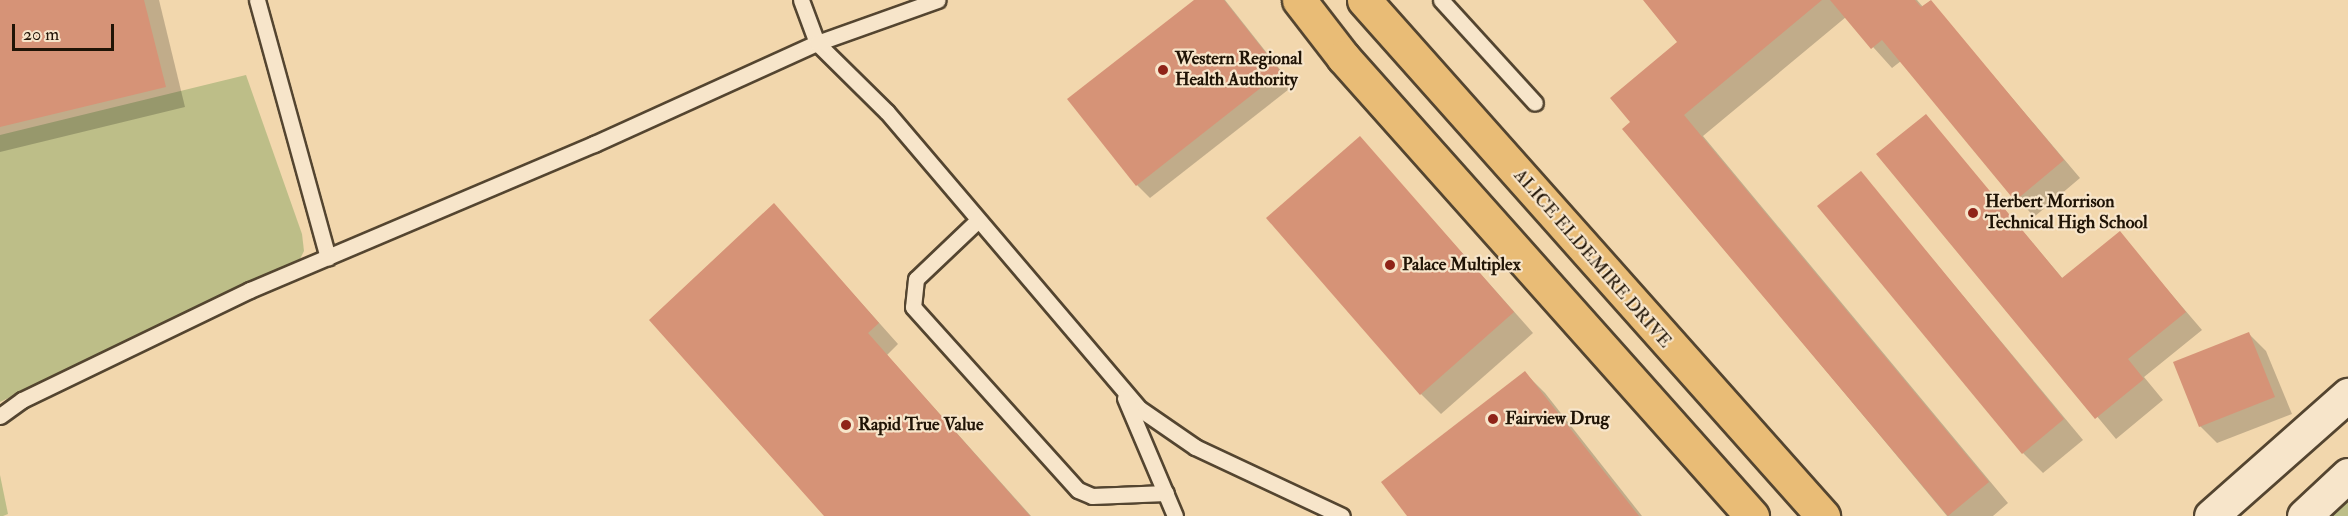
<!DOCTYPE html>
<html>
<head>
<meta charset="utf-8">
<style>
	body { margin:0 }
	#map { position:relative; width:2348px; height:516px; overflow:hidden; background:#f2d7ad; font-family:"IM FELL Double Pica",serif }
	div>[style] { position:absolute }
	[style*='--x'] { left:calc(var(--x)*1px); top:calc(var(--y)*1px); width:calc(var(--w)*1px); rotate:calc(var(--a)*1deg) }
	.green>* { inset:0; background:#bdbe88 }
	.shadow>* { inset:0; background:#0003 }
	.building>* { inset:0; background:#d69377 }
	.roads { filter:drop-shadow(2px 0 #544530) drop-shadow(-2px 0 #544530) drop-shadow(0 2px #544530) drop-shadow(0 -2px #544530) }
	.service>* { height:15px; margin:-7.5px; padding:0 7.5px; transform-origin:7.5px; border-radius:7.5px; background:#f7e5ca }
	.secondary>* { height:33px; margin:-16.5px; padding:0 16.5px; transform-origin:16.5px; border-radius:16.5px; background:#f7e5ca }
	.primary>* { height:33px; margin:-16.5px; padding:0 16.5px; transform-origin:16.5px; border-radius:16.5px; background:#e9bc76 }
	.dots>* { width:16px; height:16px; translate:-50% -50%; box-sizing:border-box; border:3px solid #f7e5ca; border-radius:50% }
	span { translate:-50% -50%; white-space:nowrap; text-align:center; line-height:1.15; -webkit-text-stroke:4.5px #f7e5ca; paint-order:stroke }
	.poi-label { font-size:18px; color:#201406; font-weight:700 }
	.left { translate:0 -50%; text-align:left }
	.street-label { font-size:18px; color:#201406 }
	.scale { position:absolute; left:12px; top:24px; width:102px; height:27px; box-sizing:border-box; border:3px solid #201406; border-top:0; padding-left:8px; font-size:18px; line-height:21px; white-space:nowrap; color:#201406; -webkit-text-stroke:4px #f7e5ca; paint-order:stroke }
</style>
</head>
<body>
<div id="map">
	<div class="green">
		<div style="clip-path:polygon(246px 75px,302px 234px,304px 251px,299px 261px,0 402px,0 135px)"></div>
		<div style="clip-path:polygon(0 475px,8px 514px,3px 516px,0 516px)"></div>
		<div style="clip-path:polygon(2348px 475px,2348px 516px,2304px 516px)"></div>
	</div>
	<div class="shadow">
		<div style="clip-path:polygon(0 0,159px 0,185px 107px,0 152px)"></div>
		<div style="clip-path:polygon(1196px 0,1225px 0,1293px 86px,1150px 198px,1137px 185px)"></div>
		<div style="clip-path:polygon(1645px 0,1917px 0,1923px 7px,1930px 1px,2080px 178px,2034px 217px,1901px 61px,1892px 68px,1846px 17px,1703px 136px,2008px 503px,1993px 516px,1947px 516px,1625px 129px,1632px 123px,1679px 42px)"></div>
		<div style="clip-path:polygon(1926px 116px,2063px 279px,2119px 233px,2202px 330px,2144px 377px,2163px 400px,2116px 439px,1878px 155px)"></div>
		<div style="clip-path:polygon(1360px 138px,1533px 333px,1441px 414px,1421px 394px)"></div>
		<div style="clip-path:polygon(1861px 173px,2083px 440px,2043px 473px,2023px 453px)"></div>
		<div style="clip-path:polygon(774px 205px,898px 344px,887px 355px,1031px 516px,826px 516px)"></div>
		<div style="clip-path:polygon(2249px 334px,2266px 351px,2292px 414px,2217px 443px,2200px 426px)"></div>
		<div style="clip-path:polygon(1525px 373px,1545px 393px,1642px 516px,1409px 516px)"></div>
	</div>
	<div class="building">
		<div style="clip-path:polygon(0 0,144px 0,166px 87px,0 127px)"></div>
		<div style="clip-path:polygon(1194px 0,1224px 0,1281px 72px,1136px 186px,1067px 99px)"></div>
		<div style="clip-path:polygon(1643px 0,1822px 0,1684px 115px,1989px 482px,1948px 516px,1622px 129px,1630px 122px,1610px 98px,1677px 42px)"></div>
		<div style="clip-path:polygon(1830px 0,1915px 0,1921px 7px,1931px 0,2064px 160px,2015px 201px,1882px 40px,1871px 49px)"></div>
		<div style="clip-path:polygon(1926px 114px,2062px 278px,2120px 231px,2186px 312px,2128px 359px,2144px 379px,2095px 419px,1876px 154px)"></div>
		<div style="clip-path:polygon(1360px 136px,1514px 312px,1420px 395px,1266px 218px)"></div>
		<div style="clip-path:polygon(1861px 171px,2064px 419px,2022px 454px,1817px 206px)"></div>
		<div style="clip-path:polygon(774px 203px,879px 323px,868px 333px,1030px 516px,824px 516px,649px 320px)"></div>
		<div style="clip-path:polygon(2249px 332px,2275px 397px,2199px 427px,2173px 362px)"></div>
		<div style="clip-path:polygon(1525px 371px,1639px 516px,1407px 516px,1381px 482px)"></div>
	</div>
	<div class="roads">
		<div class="service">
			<div style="--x:257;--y:0;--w:267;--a:74.6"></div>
			<div style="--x:801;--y:0;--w:46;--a:69.6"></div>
			<div style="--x:817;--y:43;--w:98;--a:44.6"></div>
			<div style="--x:887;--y:112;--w:390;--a:49.6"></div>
			<div style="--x:1140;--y:409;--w:67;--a:34.6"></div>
			<div style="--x:1195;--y:447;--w:162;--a:25.1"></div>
			<div style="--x:1441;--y:0;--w:139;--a:47.6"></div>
			<div style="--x:977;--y:221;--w:84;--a:136.4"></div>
			<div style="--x:916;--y:279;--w:28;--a:96"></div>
			<div style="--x:913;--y:307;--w:246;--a:48"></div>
			<div style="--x:1078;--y:490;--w:15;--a:23"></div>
			<div style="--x:1092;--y:496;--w:74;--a:-2.3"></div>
			<div style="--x:1125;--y:398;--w:128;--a:67"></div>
			<div style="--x:0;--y:416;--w:27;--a:-36"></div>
			<div style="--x:22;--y:400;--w:253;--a:-25.8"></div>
			<div style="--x:250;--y:290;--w:374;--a:-23"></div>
			<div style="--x:594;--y:144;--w:245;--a:-24.4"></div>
			<div style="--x:817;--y:43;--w:128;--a:-19.6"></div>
		</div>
		<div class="secondary">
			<div style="--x:2211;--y:516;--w:183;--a:-41.5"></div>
			<div style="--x:2304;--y:516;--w:60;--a:-43"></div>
		</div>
		<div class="primary">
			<div style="--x:1299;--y:0;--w:72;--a:52.3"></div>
			<div style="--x:1343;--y:57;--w:615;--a:48.3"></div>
			<div style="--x:1364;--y:0;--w:691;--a:48.35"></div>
		</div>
	</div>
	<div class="dots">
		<div style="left:1163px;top:70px;background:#8f2418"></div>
		<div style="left:1973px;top:213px;background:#8f2418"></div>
		<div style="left:1390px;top:265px;background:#8f2418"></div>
		<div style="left:1493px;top:419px;background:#8f2418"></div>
		<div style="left:846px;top:425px;background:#8f2418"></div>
	</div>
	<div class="poi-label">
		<span class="left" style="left:1175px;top:70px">Western Regional<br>Health Authority</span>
		<span class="left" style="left:1985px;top:213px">Herbert Morrison<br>Technical High School</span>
		<span class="left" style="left:1402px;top:265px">Palace Multiplex</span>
		<span class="left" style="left:1505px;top:419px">Fairview Drug</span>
		<span class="left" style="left:858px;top:425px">Rapid True Value</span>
	</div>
	<div class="street-label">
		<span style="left:1592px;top:259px;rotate:49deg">ALICE ELDEMIRE DRIVE</span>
	</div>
	<div class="scale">20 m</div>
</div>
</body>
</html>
